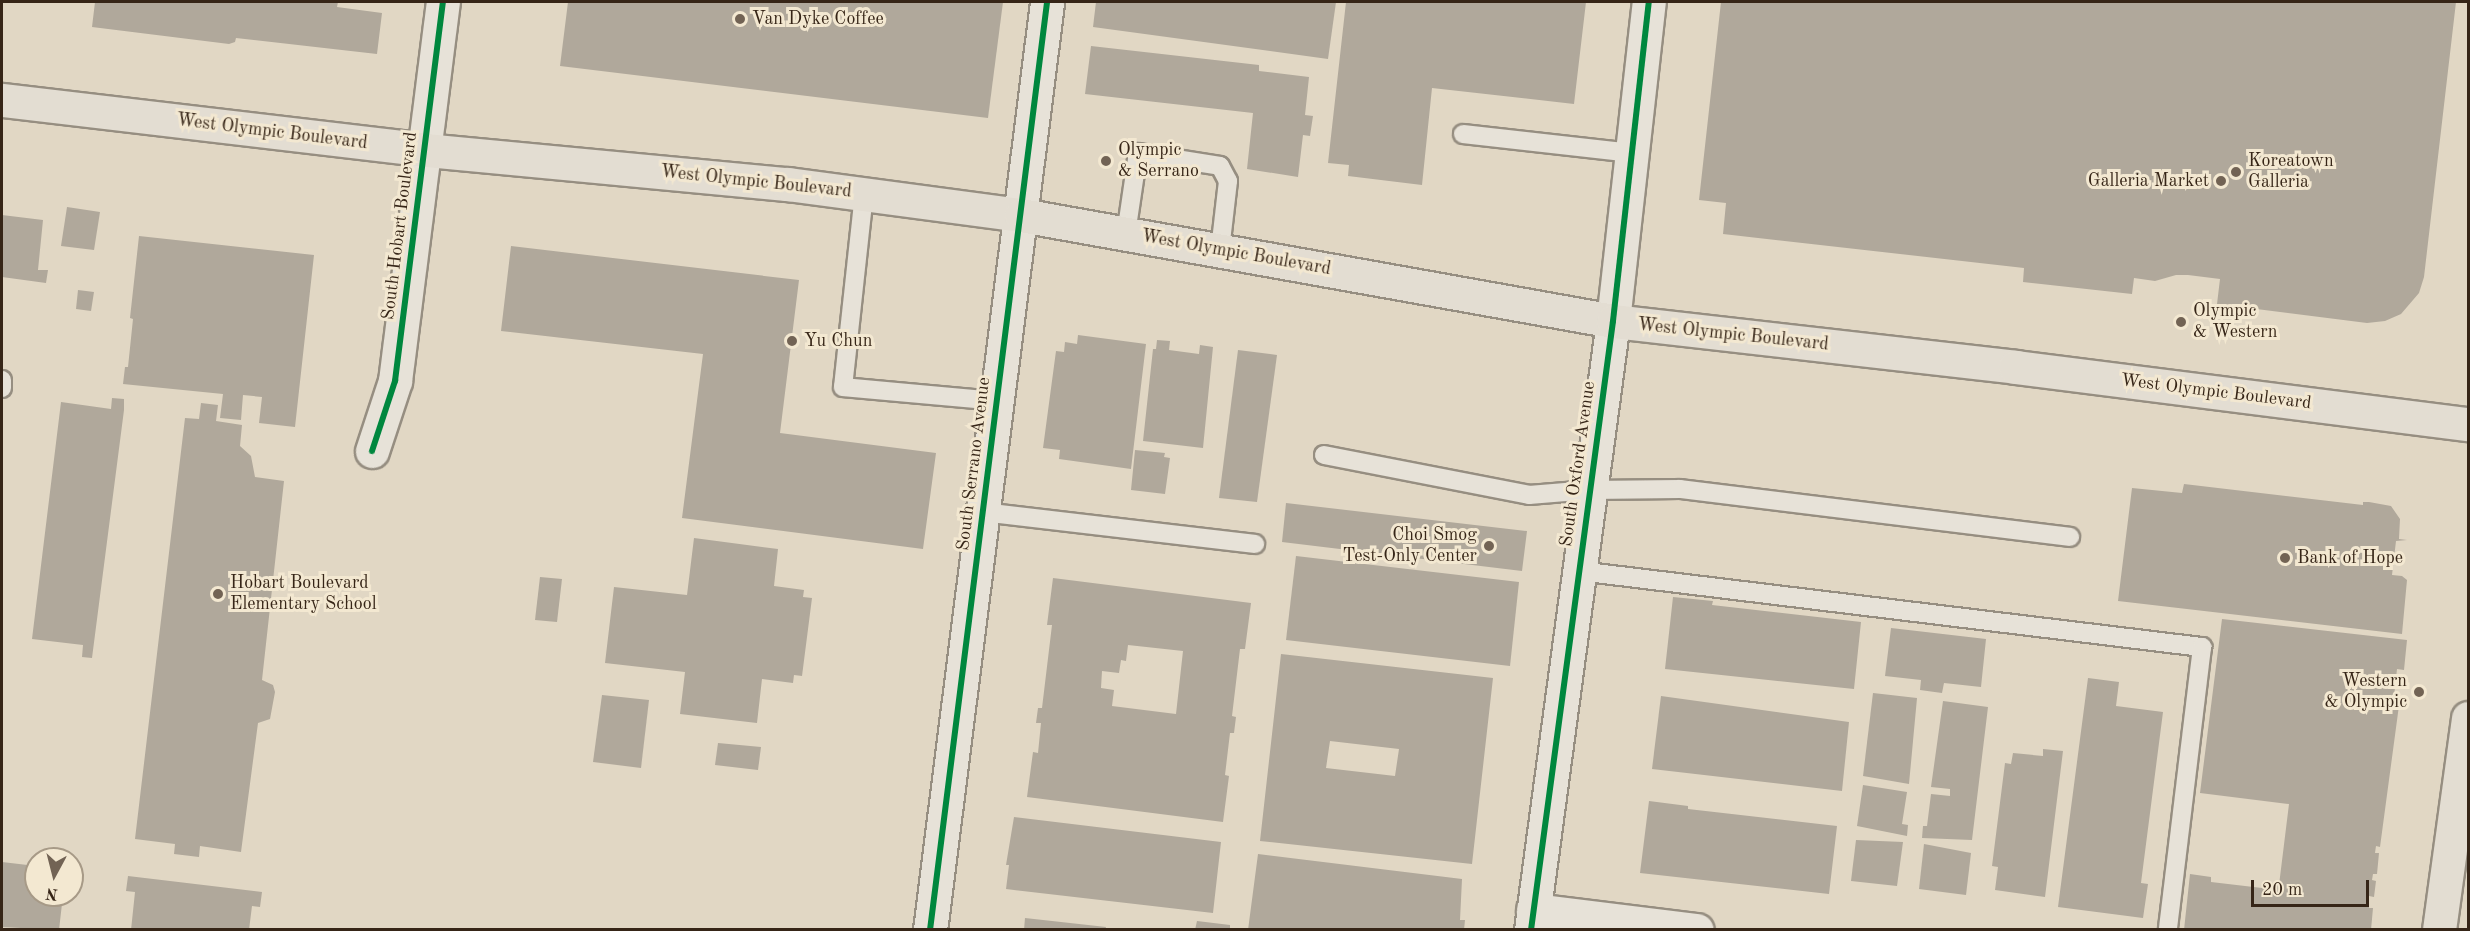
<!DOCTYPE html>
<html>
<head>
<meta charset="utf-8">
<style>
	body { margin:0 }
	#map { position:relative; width:2470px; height:931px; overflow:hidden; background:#e1d7c4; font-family:"Old Standard TT",serif }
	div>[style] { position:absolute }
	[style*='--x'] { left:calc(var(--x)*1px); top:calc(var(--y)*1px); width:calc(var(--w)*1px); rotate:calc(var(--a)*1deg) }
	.building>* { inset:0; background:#b0a89b }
	.roads { filter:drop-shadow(2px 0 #968e81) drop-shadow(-2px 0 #968e81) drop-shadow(0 2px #968e81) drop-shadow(0 -2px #968e81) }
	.lane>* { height:18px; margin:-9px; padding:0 9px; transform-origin:9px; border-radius:9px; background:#e7e2d8 }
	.street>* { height:33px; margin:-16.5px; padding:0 16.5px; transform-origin:16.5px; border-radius:16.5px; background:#e7e2d8 }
	.primary>* { height:33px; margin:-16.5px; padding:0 16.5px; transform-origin:16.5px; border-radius:16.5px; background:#e3ddd2 }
	.cycleway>* { height:6px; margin:-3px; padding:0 3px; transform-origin:3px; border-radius:3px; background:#00873e }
	.dots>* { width:16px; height:16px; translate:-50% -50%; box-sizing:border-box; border:3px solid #f3e8d1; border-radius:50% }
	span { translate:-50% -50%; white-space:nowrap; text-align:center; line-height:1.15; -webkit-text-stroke:6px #f3e8d1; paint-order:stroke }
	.poi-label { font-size:18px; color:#362517 }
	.left { translate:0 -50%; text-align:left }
	.right { translate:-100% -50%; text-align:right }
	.street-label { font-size:18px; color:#362517 }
	.frame { position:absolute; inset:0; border:3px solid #362517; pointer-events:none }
	.north { position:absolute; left:24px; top:847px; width:60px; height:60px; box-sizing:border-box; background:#f3e8d1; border:2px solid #a79a87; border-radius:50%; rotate:187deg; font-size:16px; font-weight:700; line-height:24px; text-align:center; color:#362517 }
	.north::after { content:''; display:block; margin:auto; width:21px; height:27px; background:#726354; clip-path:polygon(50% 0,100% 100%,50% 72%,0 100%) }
	.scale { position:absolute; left:2251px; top:880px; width:118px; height:27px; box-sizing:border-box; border:3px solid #362517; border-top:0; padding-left:8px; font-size:18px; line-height:21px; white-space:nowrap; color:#362517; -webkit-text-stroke:4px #f3e8d1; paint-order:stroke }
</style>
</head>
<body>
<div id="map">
	<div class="building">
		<div style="clip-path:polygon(95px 2px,338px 2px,337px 7px,382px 13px,377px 54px,236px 38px,235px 42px,229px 44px,92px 27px)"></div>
		<div style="clip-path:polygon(568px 2px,1003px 2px,988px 118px,560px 66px)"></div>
		<div style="clip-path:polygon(1096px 2px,1336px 2px,1328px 59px,1093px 27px)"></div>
		<div style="clip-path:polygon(1346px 2px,1586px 2px,1574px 104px,1432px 88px,1422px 185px,1348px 176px,1349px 165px,1328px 163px)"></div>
		<div style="clip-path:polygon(1721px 2px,2456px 2px,2424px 277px,2419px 293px,2401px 314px,2385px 321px,2367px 323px,2217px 304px,2220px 279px,2188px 275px,2176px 275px,2155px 281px,2134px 278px,2132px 294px,2023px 282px,2024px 268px,1723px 234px,1726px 203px,1699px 200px)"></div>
		<div style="clip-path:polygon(1091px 46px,1259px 65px,1259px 71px,1309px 77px,1305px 115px,1313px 116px,1310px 136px,1303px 135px,1298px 177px,1247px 169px,1253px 113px,1085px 94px)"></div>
		<div style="clip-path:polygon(67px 207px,100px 212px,94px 250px,61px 246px)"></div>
		<div style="clip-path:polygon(2px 215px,43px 220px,38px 270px,48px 270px,46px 283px,2px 277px)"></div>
		<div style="clip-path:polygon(139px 236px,314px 255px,295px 427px,259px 423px,262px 397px,243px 395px,241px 420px,220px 418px,223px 394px,123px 384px,125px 367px,128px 367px,133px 319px,130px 318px)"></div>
		<div style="clip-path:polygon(511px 246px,799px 280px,780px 433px,936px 453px,923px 549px,682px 518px,703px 354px,501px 331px)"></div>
		<div style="clip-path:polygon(78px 290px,94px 292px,91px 311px,76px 309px)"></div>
		<div style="clip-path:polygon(1078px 335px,1146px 344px,1131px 469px,1059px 459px,1060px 450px,1043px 448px,1056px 351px,1064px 352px,1065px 342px,1077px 344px)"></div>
		<div style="clip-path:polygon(1157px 340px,1170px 341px,1169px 350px,1199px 354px,1200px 345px,1213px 347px,1203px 448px,1143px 441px,1153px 349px,1156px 349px)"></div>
		<div style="clip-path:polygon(1238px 350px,1277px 355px,1257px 502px,1219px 498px)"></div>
		<div style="clip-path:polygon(112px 398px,124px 399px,124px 410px,92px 658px,82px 657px,83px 645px,32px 639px,61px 402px,111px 409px)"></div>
		<div style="clip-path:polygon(201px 403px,218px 405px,216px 421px,242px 425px,240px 446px,251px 456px,255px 477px,284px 481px,262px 680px,273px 685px,275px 692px,270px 719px,258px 723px,241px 852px,200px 846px,199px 857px,174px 854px,175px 844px,135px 839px,185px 418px,199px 419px)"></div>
		<div style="clip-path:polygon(1135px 450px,1165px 453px,1164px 457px,1170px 458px,1165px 494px,1131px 490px)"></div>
		<div style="clip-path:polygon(2184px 484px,2363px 505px,2363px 502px,2369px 502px,2391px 506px,2400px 519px,2399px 539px,2407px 540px,2396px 541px,2392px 575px,2402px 576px,2407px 580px,2402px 634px,2118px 601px,2132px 488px,2182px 493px)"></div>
		<div style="clip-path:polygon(1286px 503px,1527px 531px,1522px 571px,1282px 542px)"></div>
		<div style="clip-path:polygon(694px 538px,778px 549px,774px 586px,804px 590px,803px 597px,812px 598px,802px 676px,794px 675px,793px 683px,762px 679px,757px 723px,680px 714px,685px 672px,605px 663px,614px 587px,687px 595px)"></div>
		<div style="clip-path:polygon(1296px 556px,1519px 582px,1510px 666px,1286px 640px)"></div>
		<div style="clip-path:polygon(540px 577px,562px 579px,557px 622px,535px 620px)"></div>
		<div style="clip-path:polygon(evenodd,1053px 578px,1251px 603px,1245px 649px,1240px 649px,1232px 716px,1236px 717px,1234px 733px,1230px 733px,1225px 775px,1229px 776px,1223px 822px,1027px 797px,1033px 752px,1038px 753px,1041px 723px,1036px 723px,1038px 708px,1042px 708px,1052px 625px,1047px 625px,1053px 578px,1128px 645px,1183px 651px,1176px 714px,1112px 706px,1114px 690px,1101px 688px,1102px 671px,1119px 673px,1121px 660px,1126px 661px,1128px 645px)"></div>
		<div style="clip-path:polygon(1673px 597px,1713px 601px,1712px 605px,1861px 622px,1854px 689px,1665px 669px)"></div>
		<div style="clip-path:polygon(2222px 619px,2407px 640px,2404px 670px,2397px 669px,2394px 697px,2400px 698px,2380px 847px,2376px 846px,2375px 853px,2379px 853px,2377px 874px,2373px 874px,2372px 880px,2376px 881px,2374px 897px,2369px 896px,2369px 908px,2373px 908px,2371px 930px,2184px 930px,2190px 874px,2211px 877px,2211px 882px,2262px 888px,2263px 883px,2279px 885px,2289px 804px,2200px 793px)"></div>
		<div style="clip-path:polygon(1891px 628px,1986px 639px,1981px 687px,1944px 683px,1942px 693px,1920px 690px,1921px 680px,1885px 676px)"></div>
		<div style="clip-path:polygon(evenodd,1281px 654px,1493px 678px,1472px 864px,1260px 841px,1281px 654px,1330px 741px,1399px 749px,1395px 776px,1326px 768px,1330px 741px)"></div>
		<div style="clip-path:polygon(2088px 678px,2119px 682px,2116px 706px,2163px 712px,2141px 883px,2148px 884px,2143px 918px,2058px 907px)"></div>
		<div style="clip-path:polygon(1873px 693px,1917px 698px,1909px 784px,1863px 776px)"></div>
		<div style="clip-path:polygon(602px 695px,649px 700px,641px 768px,593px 762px)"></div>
		<div style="clip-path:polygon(1661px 696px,1849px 722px,1842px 791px,1652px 769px)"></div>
		<div style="clip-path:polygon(1943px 701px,1988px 707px,1972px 840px,1922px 838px,1923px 826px,1927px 826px,1931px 794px,1950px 796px,1950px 789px,1931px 787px)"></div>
		<div style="clip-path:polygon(718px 743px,761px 747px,758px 770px,715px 765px)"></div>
		<div style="clip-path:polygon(2043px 749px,2063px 751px,2045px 897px,1995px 890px,1998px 867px,1992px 866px,2005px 763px,2011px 764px,2013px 753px,2043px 756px)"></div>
		<div style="clip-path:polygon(1863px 785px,1907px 792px,1902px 824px,1908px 825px,1907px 836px,1857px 826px)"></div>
		<div style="clip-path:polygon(1649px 801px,1688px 806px,1688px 809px,1837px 826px,1829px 894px,1640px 873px)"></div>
		<div style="clip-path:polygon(1014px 817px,1221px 842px,1213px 913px,1006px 889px,1009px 865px,1006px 865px)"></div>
		<div style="clip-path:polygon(1856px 840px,1903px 842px,1897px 886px,1851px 881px)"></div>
		<div style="clip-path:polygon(1924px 844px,1971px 853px,1966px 895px,1919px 889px)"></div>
		<div style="clip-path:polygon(1258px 854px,1462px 879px,1460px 920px,1465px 920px,1464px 930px,1248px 930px)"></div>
		<div style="clip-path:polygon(2px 862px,36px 866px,36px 895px,63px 895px,59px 930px,2px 927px)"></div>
		<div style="clip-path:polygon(72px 870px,76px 870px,74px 886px,72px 886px)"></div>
		<div style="clip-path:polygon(128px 876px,262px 892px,260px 907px,252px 906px,249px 930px,131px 930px,135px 892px,126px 891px)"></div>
		<div style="clip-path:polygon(1025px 918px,1106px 927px,1105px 930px,1024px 930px)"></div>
		<div style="clip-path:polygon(1197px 921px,1230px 925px,1230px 930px,1195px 930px)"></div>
	</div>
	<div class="roads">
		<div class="lane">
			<div style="--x:1463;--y:134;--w:170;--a:6.4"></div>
			<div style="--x:864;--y:194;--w:194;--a:96.2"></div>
			<div style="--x:843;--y:387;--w:155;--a:5.2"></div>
			<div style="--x:1126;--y:234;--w:82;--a:-81.6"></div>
			<div style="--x:1138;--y:153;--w:83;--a:9"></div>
			<div style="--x:1220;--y:166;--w:17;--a:62"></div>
			<div style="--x:1228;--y:181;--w:69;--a:96.6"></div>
			<div style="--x:2;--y:380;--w:8;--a:90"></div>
			<div style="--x:1324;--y:455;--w:209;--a:11"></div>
			<div style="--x:1529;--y:495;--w:61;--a:-4.7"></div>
			<div style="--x:1590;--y:490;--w:90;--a:-0.6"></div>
			<div style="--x:1680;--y:489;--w:393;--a:7"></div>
			<div style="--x:983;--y:512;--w:274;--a:6.7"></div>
			<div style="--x:1579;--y:571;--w:628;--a:6.96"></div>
			<div style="--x:2202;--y:647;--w:285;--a:96.9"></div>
		</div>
		<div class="street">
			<div style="--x:372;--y:451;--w:74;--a:-71.8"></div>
			<div style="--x:395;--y:381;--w:382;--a:-82.8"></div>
			<div style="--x:1533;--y:910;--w:165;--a:7"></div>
			<div style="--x:930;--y:930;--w:935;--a:-82.81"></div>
			<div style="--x:1531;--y:930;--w:614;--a:-82.33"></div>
			<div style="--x:1613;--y:321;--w:321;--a:-83.6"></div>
		</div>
		<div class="primary">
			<div style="--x:2;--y:100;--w:426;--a:6.7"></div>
			<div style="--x:425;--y:150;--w:365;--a:5.4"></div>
			<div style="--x:788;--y:184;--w:235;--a:7.6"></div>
			<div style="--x:1021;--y:215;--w:601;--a:10.15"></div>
			<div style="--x:1613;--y:321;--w:405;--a:6.5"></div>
			<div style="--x:2015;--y:367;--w:457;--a:7.2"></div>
			<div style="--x:2439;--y:930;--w:214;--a:-82.2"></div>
		</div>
	</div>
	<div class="cycleway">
		<div style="--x:372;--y:451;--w:74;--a:-71.8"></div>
		<div style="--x:395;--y:381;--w:382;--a:-82.8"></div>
		<div style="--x:930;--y:930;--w:935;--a:-82.81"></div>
		<div style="--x:1531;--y:930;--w:614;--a:-82.33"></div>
		<div style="--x:1613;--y:321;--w:321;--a:-83.6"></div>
	</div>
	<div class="dots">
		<div style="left:740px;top:19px;background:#726354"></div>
		<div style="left:1106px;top:161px;background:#726354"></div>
		<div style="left:2236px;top:172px;background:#726354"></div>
		<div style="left:2221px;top:181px;background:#726354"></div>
		<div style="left:2181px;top:322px;background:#726354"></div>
		<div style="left:792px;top:341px;background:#726354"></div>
		<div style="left:1489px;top:546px;background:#726354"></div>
		<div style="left:2285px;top:558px;background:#726354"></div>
		<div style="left:218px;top:594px;background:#726354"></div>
		<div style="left:2419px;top:692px;background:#726354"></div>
	</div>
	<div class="poi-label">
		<span class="left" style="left:752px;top:19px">Van Dyke Coffee</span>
		<span class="left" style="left:1118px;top:161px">Olympic<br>&amp; Serrano</span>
		<span class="left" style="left:2248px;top:172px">Koreatown<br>Galleria</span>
		<span class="right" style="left:2209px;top:181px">Galleria Market</span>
		<span class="left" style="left:2193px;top:322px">Olympic<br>&amp; Western</span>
		<span class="left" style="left:804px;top:341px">Yu Chun</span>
		<span class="right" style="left:1477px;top:546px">Choi Smog<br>Test-Only Center</span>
		<span class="left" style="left:2297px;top:558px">Bank of Hope</span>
		<span class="left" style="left:230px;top:594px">Hobart Boulevard<br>Elementary School</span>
		<span class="right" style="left:2407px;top:692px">Western<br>&amp; Olympic</span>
	</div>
	<div class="street-label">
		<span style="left:272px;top:132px;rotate:7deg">West Olympic Boulevard</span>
		<span style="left:756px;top:182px;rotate:6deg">West Olympic Boulevard</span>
		<span style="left:400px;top:226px;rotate:-83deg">South Hobart Boulevard</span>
		<span style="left:1236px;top:253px;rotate:10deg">West Olympic Boulevard</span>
		<span style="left:1733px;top:335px;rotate:6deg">West Olympic Boulevard</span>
		<span style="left:2216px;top:392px;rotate:7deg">West Olympic Boulevard</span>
		<span style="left:974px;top:464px;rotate:-83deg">South Serrano Avenue</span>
		<span style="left:1578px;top:464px;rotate:-82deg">South Oxford Avenue</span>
	</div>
	<div class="frame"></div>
	<div class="north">N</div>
	<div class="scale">20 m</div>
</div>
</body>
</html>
